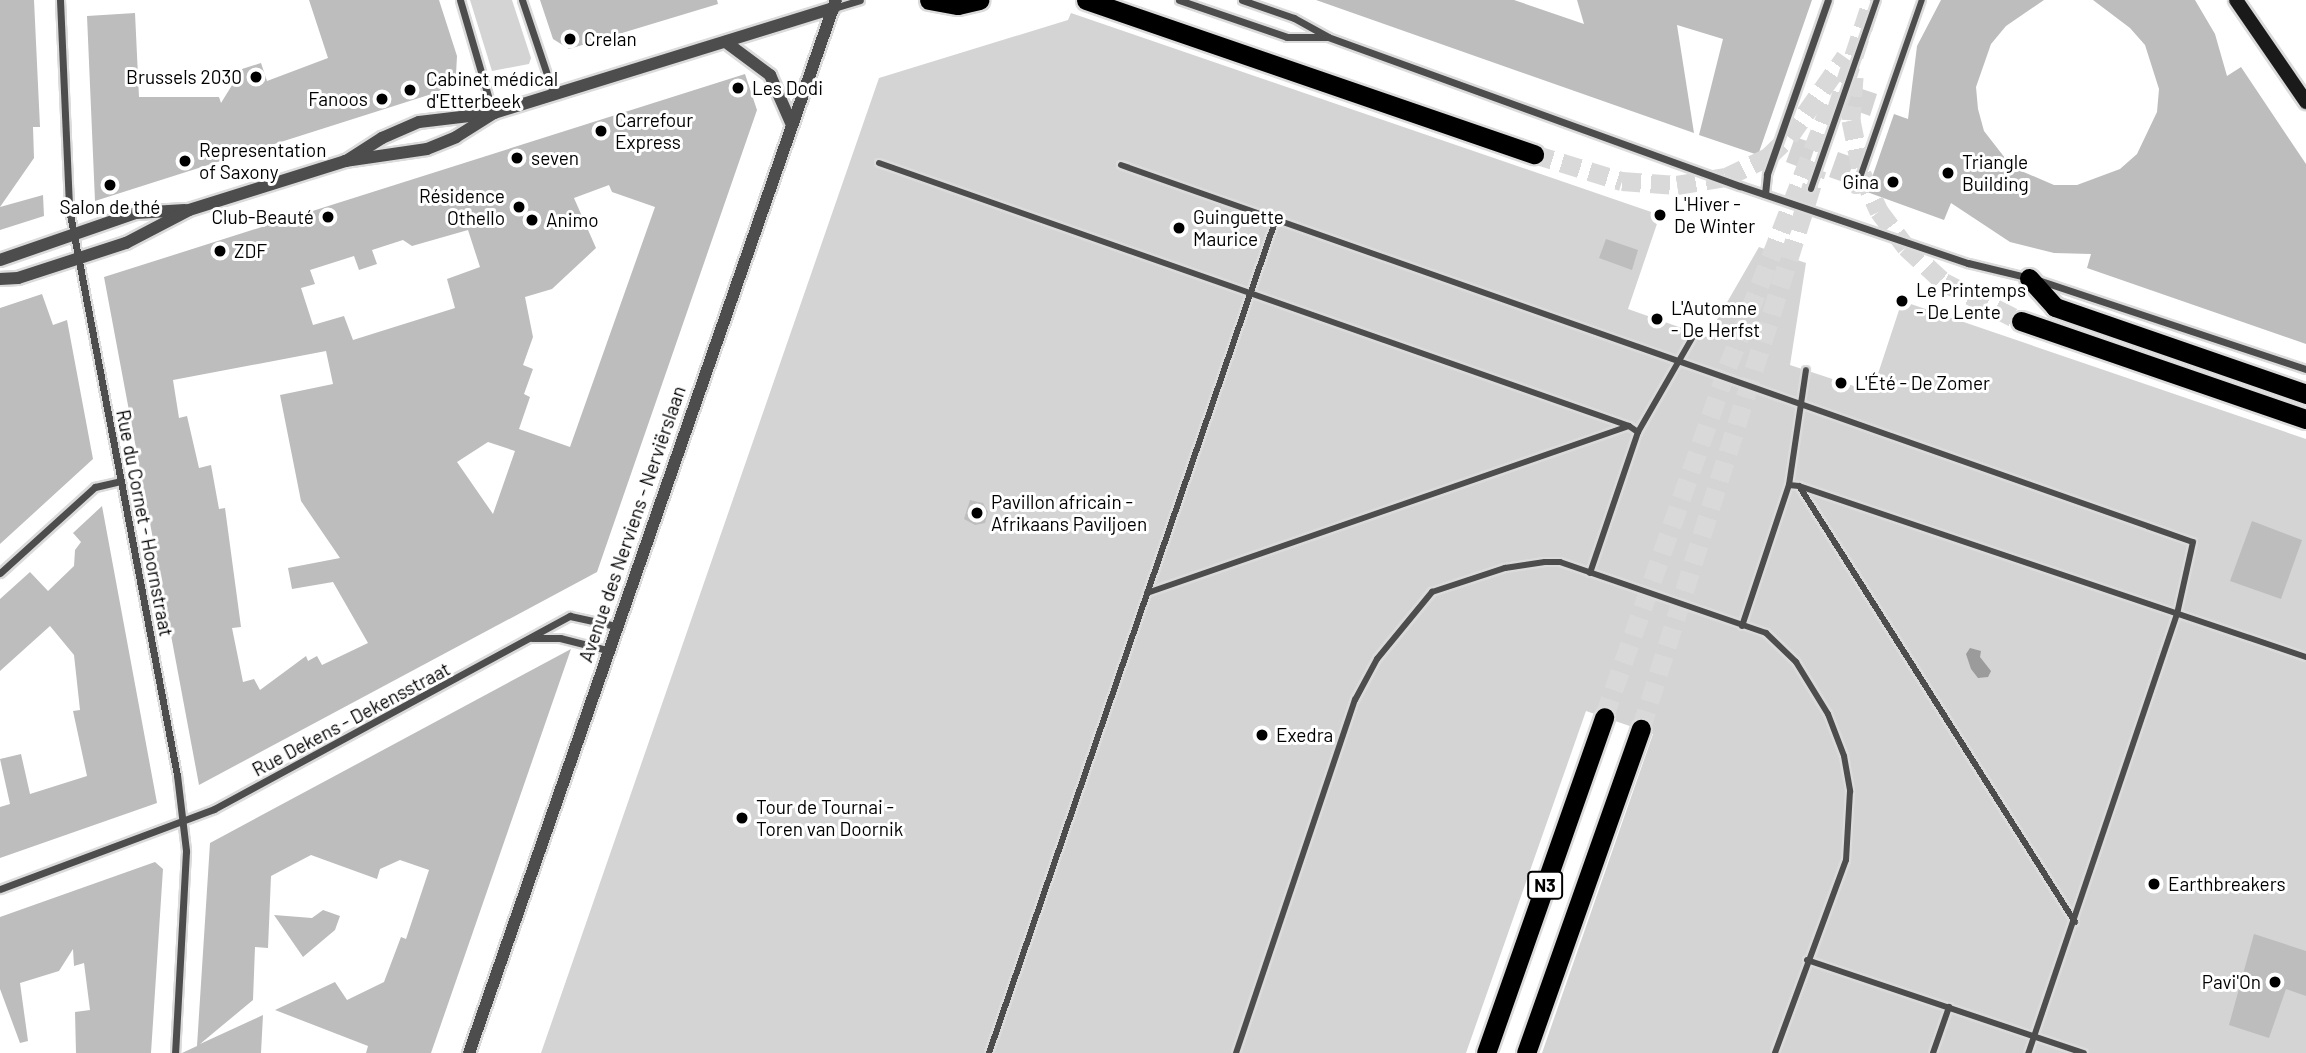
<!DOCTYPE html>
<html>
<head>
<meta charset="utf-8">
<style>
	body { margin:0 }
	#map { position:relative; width:2306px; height:1053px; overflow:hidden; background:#fff; font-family:Barlow,sans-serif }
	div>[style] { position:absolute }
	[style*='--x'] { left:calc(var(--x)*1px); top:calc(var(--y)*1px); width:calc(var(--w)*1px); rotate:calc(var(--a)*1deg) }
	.green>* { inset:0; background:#d4d4d4 }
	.water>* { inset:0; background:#9b9b9b }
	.building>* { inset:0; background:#bdbdbd }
	.trunk-tunnel>* { height:19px; margin-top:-9.5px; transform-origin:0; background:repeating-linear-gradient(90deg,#d9d9d9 0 19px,transparent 0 29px) }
	.roads { filter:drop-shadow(2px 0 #dbdbdb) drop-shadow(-2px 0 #dbdbdb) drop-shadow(0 2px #dbdbdb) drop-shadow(0 -2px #dbdbdb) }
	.pedestrian>* { height:6px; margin:-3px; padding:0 3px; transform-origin:3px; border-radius:3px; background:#4d4d4d }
	.minor>* { height:7px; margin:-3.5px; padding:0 3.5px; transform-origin:3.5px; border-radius:3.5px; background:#4d4d4d }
	.tertiary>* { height:12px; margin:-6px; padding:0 6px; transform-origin:6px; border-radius:6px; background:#4d4d4d }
	.secondary>* { height:14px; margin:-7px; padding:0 7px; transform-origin:7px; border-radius:7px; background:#1a1a1a }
	.trunk>* { height:19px; margin:-9.5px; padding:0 9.5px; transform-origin:9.5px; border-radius:9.5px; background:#000 }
	.dots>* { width:19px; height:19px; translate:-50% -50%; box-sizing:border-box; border:4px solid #fff; border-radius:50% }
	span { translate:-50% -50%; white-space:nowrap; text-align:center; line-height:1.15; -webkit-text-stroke:6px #fff; paint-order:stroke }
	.shield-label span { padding:2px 5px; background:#fff; border:2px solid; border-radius:5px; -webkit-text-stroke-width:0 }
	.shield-label { font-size:18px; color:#000; font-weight:700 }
	.poi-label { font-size:19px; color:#000 }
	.left { translate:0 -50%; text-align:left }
	.right { translate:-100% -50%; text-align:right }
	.street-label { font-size:19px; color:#000 }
</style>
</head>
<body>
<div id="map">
	<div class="green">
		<div style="clip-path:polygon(470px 0,512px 0,531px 58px,529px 64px,492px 71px)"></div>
		<div style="clip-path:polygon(1071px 13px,1660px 215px,1628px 309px,1662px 321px,1707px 337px,1759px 247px,1806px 263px,1790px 365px,1872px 392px,1902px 301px,2306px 439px,2306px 1053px,1542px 1053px,1653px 734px,1586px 711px,1466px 1053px,541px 1053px,879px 78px,1068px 20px)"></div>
		<div style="clip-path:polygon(1853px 86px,1877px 94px,1870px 116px,1845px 107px)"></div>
		<div style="clip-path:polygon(1795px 137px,1816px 144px,1807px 170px,1786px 162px)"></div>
		<div style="clip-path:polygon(1838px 152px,1855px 158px,1846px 183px,1829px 177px)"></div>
	</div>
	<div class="water">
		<div style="clip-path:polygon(1970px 648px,1981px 651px,1980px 657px,1991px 671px,1988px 677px,1978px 678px,1971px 669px,1966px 654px)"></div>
	</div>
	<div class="building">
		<div style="clip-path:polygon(0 0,34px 0,40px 127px,33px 127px,34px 158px,0 207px)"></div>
		<div style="clip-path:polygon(309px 0,439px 0,457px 56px,456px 75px,438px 92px,95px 201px,87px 16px,135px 13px,139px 97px,219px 97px,221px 103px,242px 69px,261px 63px,267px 81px,328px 58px)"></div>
		<div style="clip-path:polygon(540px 0,717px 0,718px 4px,569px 49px,553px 39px)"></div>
		<div style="clip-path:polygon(1316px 0,1514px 0,1584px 24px,1577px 0,1812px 0,1758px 155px,1699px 135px,1723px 39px,1677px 25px,1694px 133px)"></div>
		<div style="clip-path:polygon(1941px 0,2044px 0,2006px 26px,1991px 44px,1976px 87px,1978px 109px,1984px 131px,2012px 167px,2054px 185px,2077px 185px,2120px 169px,2137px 154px,2157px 112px,2159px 89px,2145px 45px,2130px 28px,2093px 0,2195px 0,2215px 34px,2227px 76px,2241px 67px,2306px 164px,2306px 344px,2087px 268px,2091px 254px,2054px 253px,2010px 242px,1951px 203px,1944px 220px,1867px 192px,1894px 114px,1908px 119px,1917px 46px)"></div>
		<div style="clip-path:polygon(evenodd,745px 74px,757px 110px,597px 572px,199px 785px,104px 277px,745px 74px,609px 185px,612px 192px,655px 207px,570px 447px,519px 429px,530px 397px,524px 394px,533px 369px,523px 365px,533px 337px,525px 297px,552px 289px,596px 248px,574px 198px,609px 185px,745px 74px,468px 230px,480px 267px,447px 279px,455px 308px,353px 340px,344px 316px,313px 325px,301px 288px,315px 284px,310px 270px,354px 256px,359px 270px,377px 264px,372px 250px,403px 240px,412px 246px,468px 230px,745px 74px,326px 351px,333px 384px,280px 395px,301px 501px,340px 558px,288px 568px,292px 589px,333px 582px,368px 643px,322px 665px,317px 656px,308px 661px,306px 656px,260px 690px,254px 679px,243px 682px,232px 628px,241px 627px,225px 508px,219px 509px,211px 465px,199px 468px,187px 416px,179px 418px,173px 380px,326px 351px,745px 74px,488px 442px,515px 451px,493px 514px,457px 462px,488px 442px)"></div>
		<div style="clip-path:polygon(43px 195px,44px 216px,0 230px,0 207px)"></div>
		<div style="clip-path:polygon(1606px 239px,1638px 250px,1632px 270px,1599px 258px)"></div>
		<div style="clip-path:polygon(42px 294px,53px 325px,67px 320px,93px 459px,0 544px,0 308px)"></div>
		<div style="clip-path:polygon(970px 500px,983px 503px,988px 512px,985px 523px,975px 525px,964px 519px)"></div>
		<div style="clip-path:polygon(102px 506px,157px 803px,0 858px,0 807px,10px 804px,0 759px,21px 754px,30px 794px,87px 776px,73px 711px,80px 710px,74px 655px,50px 626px,0 671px,0 599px,30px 572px,48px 591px,74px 566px,75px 550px,81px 542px,73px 533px)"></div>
		<div style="clip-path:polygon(2252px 521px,2302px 540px,2281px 599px,2230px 581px)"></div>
		<div style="clip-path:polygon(571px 649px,431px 1053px,366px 1053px,368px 1046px,275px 1010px,335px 982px,347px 1000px,384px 982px,401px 937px,406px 939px,429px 870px,400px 860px,380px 869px,377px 879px,311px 855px,271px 876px,268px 948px,255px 947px,253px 1000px,200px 1044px,263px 1015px,261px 1053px,182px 1053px,197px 1046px,210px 843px)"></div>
		<div style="clip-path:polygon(155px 862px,163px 869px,151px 1053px,76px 1053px,75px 1012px,90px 1010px,84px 963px,74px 966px,73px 949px,59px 971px,20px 983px,28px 1041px,20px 1043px,0 989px,0 917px)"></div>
		<div style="clip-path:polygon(323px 910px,340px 916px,335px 930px,303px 957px,274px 915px,312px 918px)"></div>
		<div style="clip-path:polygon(2254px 934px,2306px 951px,2306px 996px,2286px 989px,2269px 1038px,2229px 1025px)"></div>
	</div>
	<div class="trunk-tunnel">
		<div style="--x:1854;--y:77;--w:43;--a:94"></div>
		<div style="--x:1851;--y:120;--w:55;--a:78.5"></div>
		<div style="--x:1862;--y:174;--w:41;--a:65.3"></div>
		<div style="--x:1879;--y:211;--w:45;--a:53.1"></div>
		<div style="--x:1906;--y:247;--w:52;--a:42.6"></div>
		<div style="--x:1944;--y:282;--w:86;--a:26.9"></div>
		<div style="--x:1836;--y:111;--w:117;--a:-72"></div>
		<div style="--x:1534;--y:154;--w:92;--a:17.1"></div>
		<div style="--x:1622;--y:181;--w:55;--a:4.2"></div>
		<div style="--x:1677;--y:185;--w:50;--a:-9.3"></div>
		<div style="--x:1726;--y:177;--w:47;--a:-25.5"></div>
		<div style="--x:1768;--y:157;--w:29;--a:-44"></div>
		<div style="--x:1789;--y:137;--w:98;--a:-55"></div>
		<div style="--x:1604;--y:717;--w:372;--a:-70.5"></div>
		<div style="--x:1728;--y:366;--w:290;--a:-68.6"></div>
		<div style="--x:1641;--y:729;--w:587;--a:-72.55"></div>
	</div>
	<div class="roads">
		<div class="pedestrian">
			<div style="--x:879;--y:163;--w:795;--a:19.32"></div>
			<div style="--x:1121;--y:165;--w:1136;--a:19.38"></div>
			<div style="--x:2193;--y:542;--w:74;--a:102.5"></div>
			<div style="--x:2177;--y:614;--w:464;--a:108.7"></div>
			<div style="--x:1811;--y:189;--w:200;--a:-70.8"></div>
			<div style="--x:1856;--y:189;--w:200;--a:-70.8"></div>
			<div style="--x:1789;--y:485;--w:10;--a:6"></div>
			<div style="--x:1799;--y:486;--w:516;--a:57.67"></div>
			<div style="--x:1799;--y:486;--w:535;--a:18.64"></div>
			<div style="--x:1590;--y:573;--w:149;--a:-71.2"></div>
			<div style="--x:1638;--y:432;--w:114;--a:-60.1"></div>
			<div style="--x:1147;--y:593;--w:510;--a:-19.11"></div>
			<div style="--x:1629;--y:426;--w:11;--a:34"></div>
			<div style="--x:1742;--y:626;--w:149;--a:-71.6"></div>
			<div style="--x:1789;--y:485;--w:116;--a:-81.6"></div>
			<div style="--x:1807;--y:960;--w:292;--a:18.6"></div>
			<div style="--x:989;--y:1053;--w:882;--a:-71.01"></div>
			<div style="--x:1236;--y:1053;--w:373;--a:-71.4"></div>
			<div style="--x:1355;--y:700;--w:47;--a:-61.8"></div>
			<div style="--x:1377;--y:659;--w:87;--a:-50.6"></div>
			<div style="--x:1432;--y:592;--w:77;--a:-18.2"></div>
			<div style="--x:1505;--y:568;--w:40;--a:-8.5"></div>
			<div style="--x:1545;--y:562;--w:15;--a:0"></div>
			<div style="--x:1560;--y:562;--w:218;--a:19"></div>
			<div style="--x:1766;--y:633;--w:42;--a:44"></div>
			<div style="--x:1796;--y:662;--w:61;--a:58.4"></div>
			<div style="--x:1828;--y:714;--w:45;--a:69.1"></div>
			<div style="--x:1844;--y:756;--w:36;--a:80"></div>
			<div style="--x:1850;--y:791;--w:69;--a:93.3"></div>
			<div style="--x:1846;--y:860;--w:206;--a:110.2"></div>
			<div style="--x:1933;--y:1053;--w:49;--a:-70.8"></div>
		</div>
		<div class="minor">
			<div style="--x:60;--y:0;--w:209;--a:87.5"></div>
			<div style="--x:69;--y:209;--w:576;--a:79.2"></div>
			<div style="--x:177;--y:775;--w:77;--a:83.2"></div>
			<div style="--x:186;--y:851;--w:202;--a:93.1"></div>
			<div style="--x:460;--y:0;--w:118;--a:73.7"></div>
			<div style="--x:522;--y:0;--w:100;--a:71.4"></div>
			<div style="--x:1179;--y:0;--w:114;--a:18.9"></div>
			<div style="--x:1287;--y:37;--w:39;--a:0"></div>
			<div style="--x:1242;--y:0;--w:55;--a:19.1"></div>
			<div style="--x:1294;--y:18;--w:39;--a:29"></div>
			<div style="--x:1328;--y:37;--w:438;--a:19.9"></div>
			<div style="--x:1740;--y:186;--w:241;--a:18.7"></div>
			<div style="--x:1968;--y:263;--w:60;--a:13.6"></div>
			<div style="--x:834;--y:8;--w:27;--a:-17"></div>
			<div style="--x:1765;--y:194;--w:20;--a:-84"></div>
			<div style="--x:1767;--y:174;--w:184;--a:-70.7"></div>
			<div style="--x:2038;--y:280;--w:282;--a:18.4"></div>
			<div style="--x:0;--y:573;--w:128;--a:-42.2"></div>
			<div style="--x:95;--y:487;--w:26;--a:-13"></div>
			<div style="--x:532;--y:638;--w:28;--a:0"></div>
			<div style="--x:560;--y:638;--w:49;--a:14.3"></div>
			<div style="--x:0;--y:889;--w:228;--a:-20.5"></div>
			<div style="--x:214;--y:809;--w:405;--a:-28.5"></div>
			<div style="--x:570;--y:616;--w:47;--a:12.3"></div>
		</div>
		<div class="tertiary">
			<div style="--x:727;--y:43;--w:54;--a:36.7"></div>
			<div style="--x:770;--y:75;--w:55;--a:66.3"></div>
			<div style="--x:346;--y:161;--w:43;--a:-32.6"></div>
			<div style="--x:382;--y:138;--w:40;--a:-23.4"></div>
			<div style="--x:419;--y:122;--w:76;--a:-6.8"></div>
			<div style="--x:494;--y:113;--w:356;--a:-17.2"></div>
			<div style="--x:0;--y:260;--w:144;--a:-19.1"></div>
			<div style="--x:136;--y:213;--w:49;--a:-3.5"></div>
			<div style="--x:0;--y:279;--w:18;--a:-3"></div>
			<div style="--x:18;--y:278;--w:114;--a:-18"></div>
			<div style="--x:126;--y:243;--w:71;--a:-27.6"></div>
			<div style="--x:189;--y:210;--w:164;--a:-17.4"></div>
			<div style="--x:345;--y:161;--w:83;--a:-8.3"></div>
			<div style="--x:427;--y:149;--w:31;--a:-22"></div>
			<div style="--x:456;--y:137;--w:45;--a:-32.3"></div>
			<div style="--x:469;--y:1053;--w:1115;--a:-70.79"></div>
		</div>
		<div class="secondary">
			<div style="--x:2236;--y:0;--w:124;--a:55.5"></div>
		</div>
		<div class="trunk">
			<div style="--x:929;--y:0;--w:29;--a:10"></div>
			<div style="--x:958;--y:5;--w:22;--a:-13"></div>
			<div style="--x:1086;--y:0;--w:474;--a:19"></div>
			<div style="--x:2029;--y:278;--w:39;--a:48"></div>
			<div style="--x:2055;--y:307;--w:266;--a:19.1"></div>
			<div style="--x:2021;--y:321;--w:301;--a:19"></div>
			<div style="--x:1486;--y:1053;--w:356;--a:-70.6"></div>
			<div style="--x:1526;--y:1053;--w:344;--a:-70.5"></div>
		</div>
	</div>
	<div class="dots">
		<div style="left:570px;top:39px;background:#000"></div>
		<div style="left:256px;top:77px;background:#000"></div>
		<div style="left:738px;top:88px;background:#000"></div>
		<div style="left:410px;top:90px;background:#000"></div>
		<div style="left:382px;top:99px;background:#000"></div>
		<div style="left:601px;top:131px;background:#000"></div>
		<div style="left:517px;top:158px;background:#000"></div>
		<div style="left:185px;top:161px;background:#000"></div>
		<div style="left:1948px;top:173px;background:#000"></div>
		<div style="left:1893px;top:182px;background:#000"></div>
		<div style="left:110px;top:185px;background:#000"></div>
		<div style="left:519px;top:207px;background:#000"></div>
		<div style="left:1660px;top:215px;background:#000"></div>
		<div style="left:328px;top:217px;background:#000"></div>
		<div style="left:532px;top:220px;background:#000"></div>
		<div style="left:1179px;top:228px;background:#000"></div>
		<div style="left:220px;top:251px;background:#000"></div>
		<div style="left:1902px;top:301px;background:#000"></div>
		<div style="left:1657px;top:319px;background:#000"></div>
		<div style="left:1841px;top:383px;background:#000"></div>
		<div style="left:977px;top:513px;background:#000"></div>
		<div style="left:1262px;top:735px;background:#000"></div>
		<div style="left:742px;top:818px;background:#000"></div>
		<div style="left:2154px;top:884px;background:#000"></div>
		<div style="left:2275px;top:982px;background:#000"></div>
	</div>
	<div class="shield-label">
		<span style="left:1545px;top:885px">N3</span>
	</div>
	<div class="poi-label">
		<span class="left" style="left:584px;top:39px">Crelan</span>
		<span class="right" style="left:242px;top:77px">Brussels 2030</span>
		<span class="left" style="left:426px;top:90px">Cabinet médical<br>d'Etterbeek</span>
		<span class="left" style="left:752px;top:88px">Les Dodi</span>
		<span class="right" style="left:368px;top:99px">Fanoos</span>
		<span class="left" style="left:615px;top:131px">Carrefour<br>Express</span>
		<span class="left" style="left:199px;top:161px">Representation<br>of Saxony</span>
		<span class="left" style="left:531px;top:158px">seven</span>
		<span class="left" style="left:1962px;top:173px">Triangle<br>Building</span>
		<span class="right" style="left:1879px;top:182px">Gina</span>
		<span class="right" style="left:505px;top:207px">Résidence<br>Othello</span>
		<span class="left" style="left:1674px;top:215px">L'Hiver -<br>De Winter</span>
		<span style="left:110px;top:207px">Salon de thé</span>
		<span class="right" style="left:314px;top:217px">Club-Beauté</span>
		<span class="left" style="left:1193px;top:228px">Guinguette<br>Maurice</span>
		<span class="left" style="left:546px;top:220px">Animo</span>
		<span class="left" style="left:234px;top:251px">ZDF</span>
		<span class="left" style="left:1916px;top:301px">Le Printemps<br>- De Lente</span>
		<span class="left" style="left:1671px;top:319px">L'Automne<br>- De Herfst</span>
		<span class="left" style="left:1855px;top:383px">L'Été - De Zomer</span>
		<span class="left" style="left:991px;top:513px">Pavillon africain -<br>Afrikaans Paviljoen</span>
		<span class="left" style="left:1276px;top:735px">Exedra</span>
		<span class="left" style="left:756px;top:818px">Tour de Tournai -<br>Toren van Doornik</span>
		<span class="left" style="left:2168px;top:884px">Earthbreakers</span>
		<span class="right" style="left:2261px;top:982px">Pavi'On</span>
	</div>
	<div class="street-label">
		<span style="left:145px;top:523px;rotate:79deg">Rue du Cornet - Hoornstraat</span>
		<span style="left:632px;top:524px;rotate:-71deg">Avenue des Nerviens - Nerviërslaan</span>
		<span style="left:351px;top:719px;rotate:-28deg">Rue Dekens - Dekensstraat</span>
	</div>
</div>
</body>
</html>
